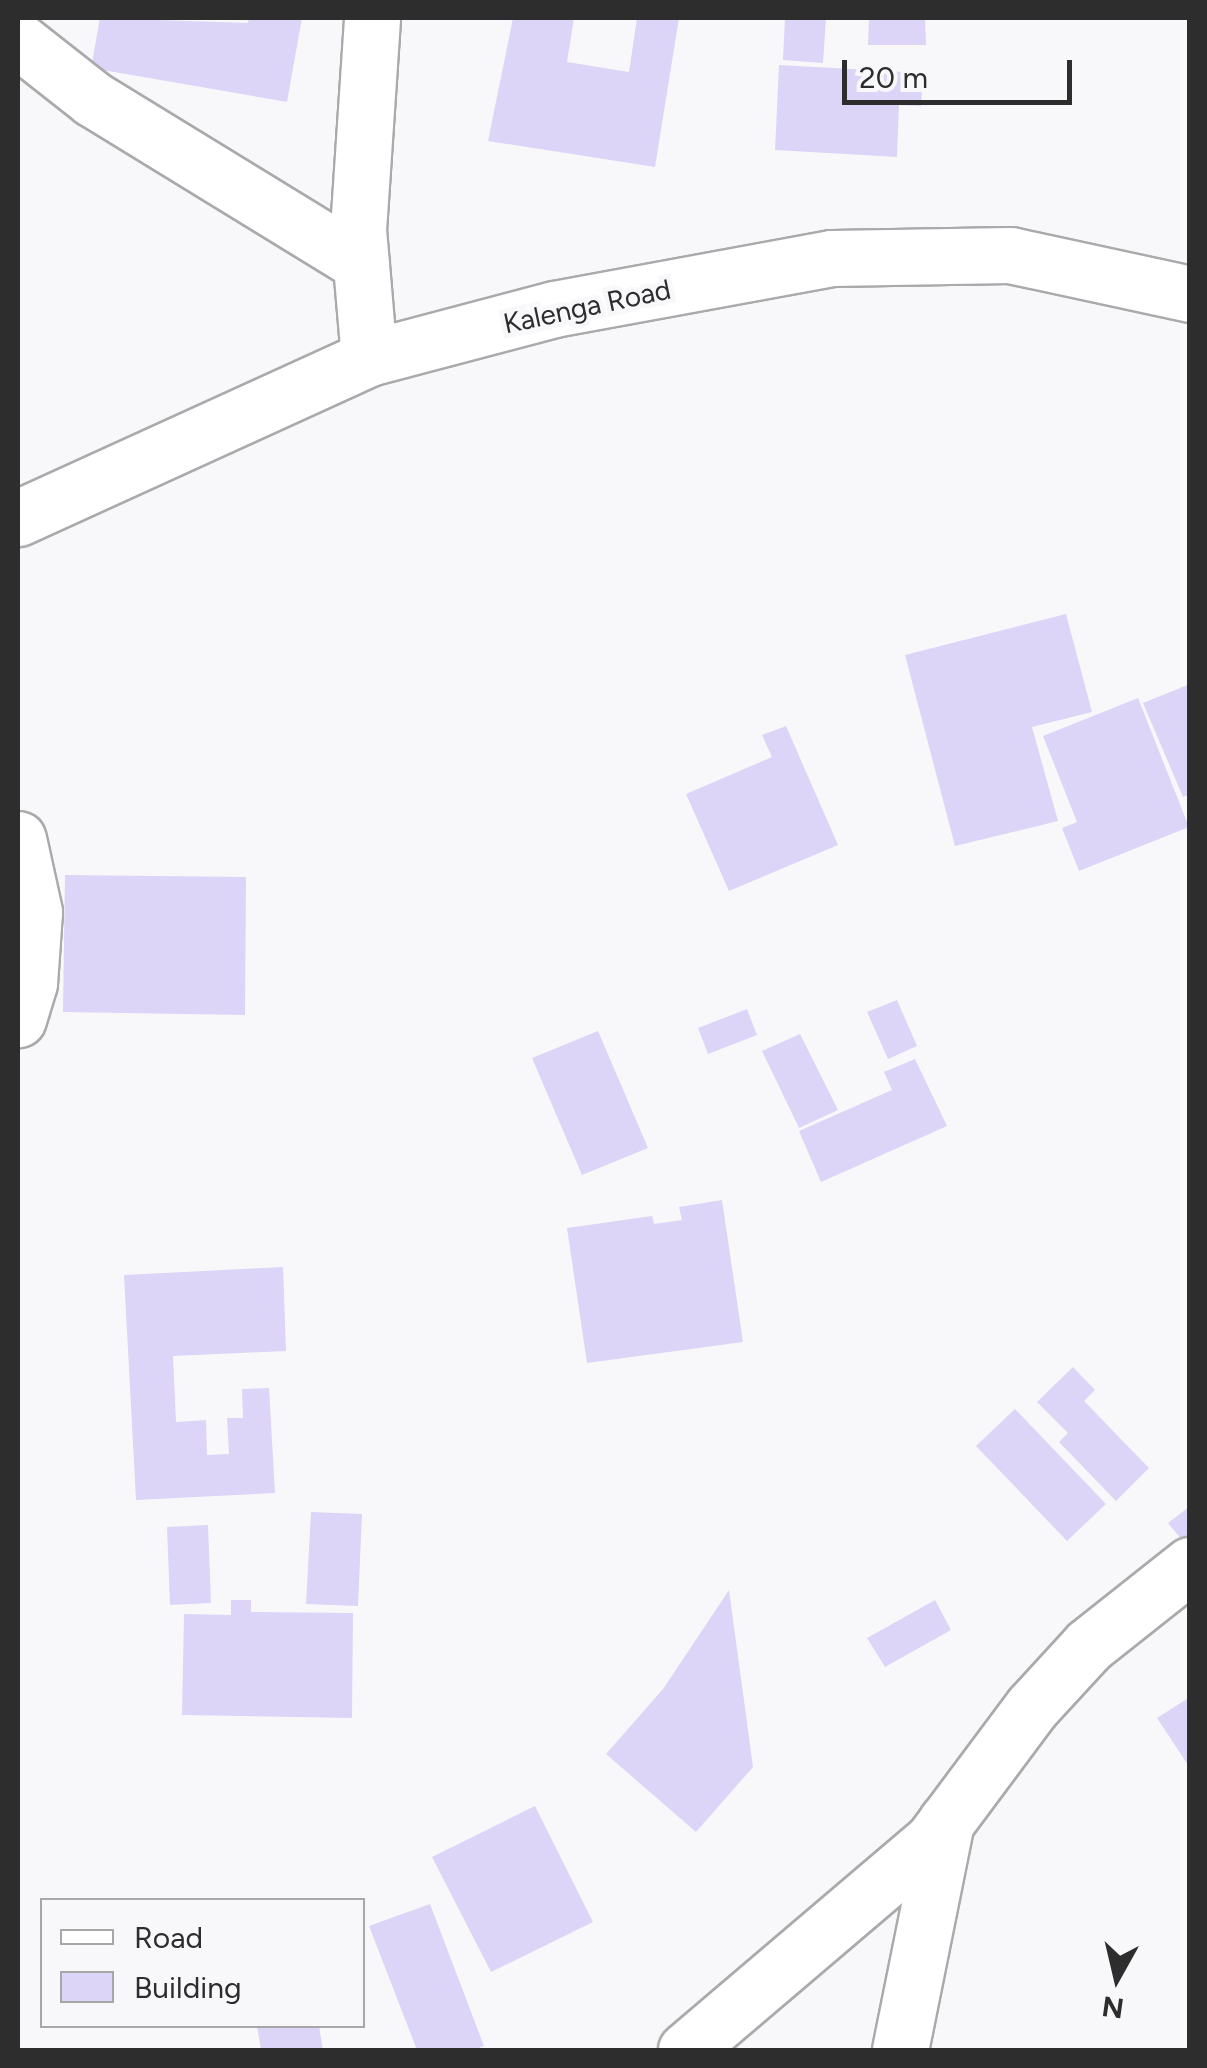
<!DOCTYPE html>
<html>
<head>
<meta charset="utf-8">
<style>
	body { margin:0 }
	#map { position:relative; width:1207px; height:2068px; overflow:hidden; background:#f8f8fa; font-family:Figtree,sans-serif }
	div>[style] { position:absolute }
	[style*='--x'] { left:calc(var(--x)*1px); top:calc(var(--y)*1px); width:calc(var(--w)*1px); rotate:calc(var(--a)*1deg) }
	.building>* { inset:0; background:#dcd5f7 }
	.roads { filter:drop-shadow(2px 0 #aaaaac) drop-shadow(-2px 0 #aaaaac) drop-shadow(0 2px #aaaaac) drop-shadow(0 -2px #aaaaac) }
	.street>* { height:55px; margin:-27.5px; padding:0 27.5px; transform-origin:27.5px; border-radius:27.5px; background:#fff }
	.secondary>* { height:55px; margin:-27.5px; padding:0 27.5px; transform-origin:27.5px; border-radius:27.5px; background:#fff }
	span { translate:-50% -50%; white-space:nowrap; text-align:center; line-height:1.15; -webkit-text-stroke:10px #f8f8fa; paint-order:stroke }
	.street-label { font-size:28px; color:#2d2d2e }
	.frame { position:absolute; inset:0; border:20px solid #2d2d2e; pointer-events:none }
	.legend { position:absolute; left:40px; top:1898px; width:325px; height:130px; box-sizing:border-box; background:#f8f8fa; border:2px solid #a7a7a8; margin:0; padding:12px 18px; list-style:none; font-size:30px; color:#2d2d2e }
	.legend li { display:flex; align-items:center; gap:20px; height:50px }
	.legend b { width:50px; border:2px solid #a7a7a8 }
	.north { position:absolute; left:1067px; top:1928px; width:100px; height:100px; -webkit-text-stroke:8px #f8f8fa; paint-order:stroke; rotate:188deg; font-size:28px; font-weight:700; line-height:40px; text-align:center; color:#2d2d2e }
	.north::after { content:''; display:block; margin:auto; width:35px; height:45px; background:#2d2d2e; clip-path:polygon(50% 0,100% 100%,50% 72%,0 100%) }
	.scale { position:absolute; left:842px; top:60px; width:230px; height:45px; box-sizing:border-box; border:5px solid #2d2d2e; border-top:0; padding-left:12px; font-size:30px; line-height:35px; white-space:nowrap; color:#2d2d2e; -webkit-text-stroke:8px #f8f8fa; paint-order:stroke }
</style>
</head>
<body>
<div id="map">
	<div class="building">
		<div style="clip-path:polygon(100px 18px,248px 23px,249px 18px,302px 18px,287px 102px,91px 68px)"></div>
		<div style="clip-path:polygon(513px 18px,574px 18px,567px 62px,629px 72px,637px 18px,679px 18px,655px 167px,488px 141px)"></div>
		<div style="clip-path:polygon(785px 18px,826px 18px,823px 63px,783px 60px)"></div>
		<div style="clip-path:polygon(869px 18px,925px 18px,926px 45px,868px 45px)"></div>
		<div style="clip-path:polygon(779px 65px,923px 73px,921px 106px,899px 105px,897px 157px,775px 150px)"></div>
		<div style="clip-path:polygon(1066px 614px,1092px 712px,1032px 727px,1058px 821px,955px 846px,905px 655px)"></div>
		<div style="clip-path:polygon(1190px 684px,1190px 794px,1183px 797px,1143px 703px)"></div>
		<div style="clip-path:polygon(1138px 698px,1189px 827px,1079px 871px,1062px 828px,1077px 822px,1043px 736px)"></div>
		<div style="clip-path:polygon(786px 726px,838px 845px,729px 891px,686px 794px,772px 757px,762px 735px)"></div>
		<div style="clip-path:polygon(65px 875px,246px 877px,245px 1015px,63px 1012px)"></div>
		<div style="clip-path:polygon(897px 1000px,917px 1046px,888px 1059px,867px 1012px)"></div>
		<div style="clip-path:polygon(747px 1009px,757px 1035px,708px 1054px,698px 1028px)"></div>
		<div style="clip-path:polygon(598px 1031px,648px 1148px,582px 1175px,532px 1058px)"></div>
		<div style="clip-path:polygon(800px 1034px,838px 1110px,799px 1128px,762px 1051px)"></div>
		<div style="clip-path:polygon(915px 1059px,947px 1126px,821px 1182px,799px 1131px,892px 1090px,884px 1072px)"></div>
		<div style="clip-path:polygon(722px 1200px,743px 1342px,587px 1363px,567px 1228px,652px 1216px,654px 1224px,682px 1220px,679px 1207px)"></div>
		<div style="clip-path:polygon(283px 1267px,286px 1351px,173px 1356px,176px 1422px,206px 1420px,207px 1455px,229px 1454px,227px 1418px,243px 1418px,242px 1389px,269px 1388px,275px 1493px,136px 1500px,124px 1275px)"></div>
		<div style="clip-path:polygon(1073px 1367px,1095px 1390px,1084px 1401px,1149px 1468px,1116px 1501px,1059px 1442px,1068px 1433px,1037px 1402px)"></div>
		<div style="clip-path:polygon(1015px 1409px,1106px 1504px,1067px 1541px,976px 1446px)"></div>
		<div style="clip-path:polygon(1190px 1506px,1190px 1550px,1168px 1523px)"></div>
		<div style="clip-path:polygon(311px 1512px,362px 1514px,358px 1606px,306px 1604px)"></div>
		<div style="clip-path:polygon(208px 1525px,211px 1603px,170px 1605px,167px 1527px)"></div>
		<div style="clip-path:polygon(729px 1590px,753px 1767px,696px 1832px,606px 1754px,663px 1689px)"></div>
		<div style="clip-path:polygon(231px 1600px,251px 1600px,251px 1612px,353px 1613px,352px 1718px,182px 1715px,184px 1614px,231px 1615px)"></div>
		<div style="clip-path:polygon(935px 1600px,951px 1630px,885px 1667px,867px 1638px)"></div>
		<div style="clip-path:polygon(1190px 1697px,1190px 1768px,1157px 1718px)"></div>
		<div style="clip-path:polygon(535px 1806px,593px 1922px,491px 1972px,432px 1857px)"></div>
		<div style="clip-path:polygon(430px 1904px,484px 2046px,473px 2050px,417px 2050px,369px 1926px)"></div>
		<div style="clip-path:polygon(257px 2026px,319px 2026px,323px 2050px,261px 2050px)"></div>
	</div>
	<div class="roads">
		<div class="street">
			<div style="--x:18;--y:40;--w:95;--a:38.2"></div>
			<div style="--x:93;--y:99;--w:314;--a:31.5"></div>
			<div style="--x:369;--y:358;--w:128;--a:-94.9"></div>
			<div style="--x:358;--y:230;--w:212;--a:-86.2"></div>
			<div style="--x:18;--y:839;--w:75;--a:77.6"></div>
			<div style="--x:34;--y:912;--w:71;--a:94"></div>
			<div style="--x:29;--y:983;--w:38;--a:107"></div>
			<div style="--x:686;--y:2050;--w:323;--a:-40.4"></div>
			<div style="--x:932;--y:1841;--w:167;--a:-53.3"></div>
			<div style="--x:1032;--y:1707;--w:84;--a:-47.4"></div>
			<div style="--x:1089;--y:1645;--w:129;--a:-38.4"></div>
			<div style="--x:900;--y:2050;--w:233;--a:-78.6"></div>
		</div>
		<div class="secondary">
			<div style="--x:18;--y:518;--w:386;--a:-24.5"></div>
			<div style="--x:369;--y:358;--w:191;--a:-14.8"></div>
			<div style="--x:554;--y:309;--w:283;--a:-10.4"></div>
			<div style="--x:832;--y:258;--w:178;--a:-1"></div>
			<div style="--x:1010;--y:255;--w:184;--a:12.2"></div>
		</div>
	</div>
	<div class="street-label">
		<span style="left:587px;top:306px;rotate:-12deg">Kalenga Road</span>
	</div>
	<div class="frame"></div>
	<ul class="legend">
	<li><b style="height:12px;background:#fff"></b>Road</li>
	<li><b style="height:28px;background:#dcd5f7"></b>Building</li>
	</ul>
	<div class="north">N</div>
	<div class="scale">20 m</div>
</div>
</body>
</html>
